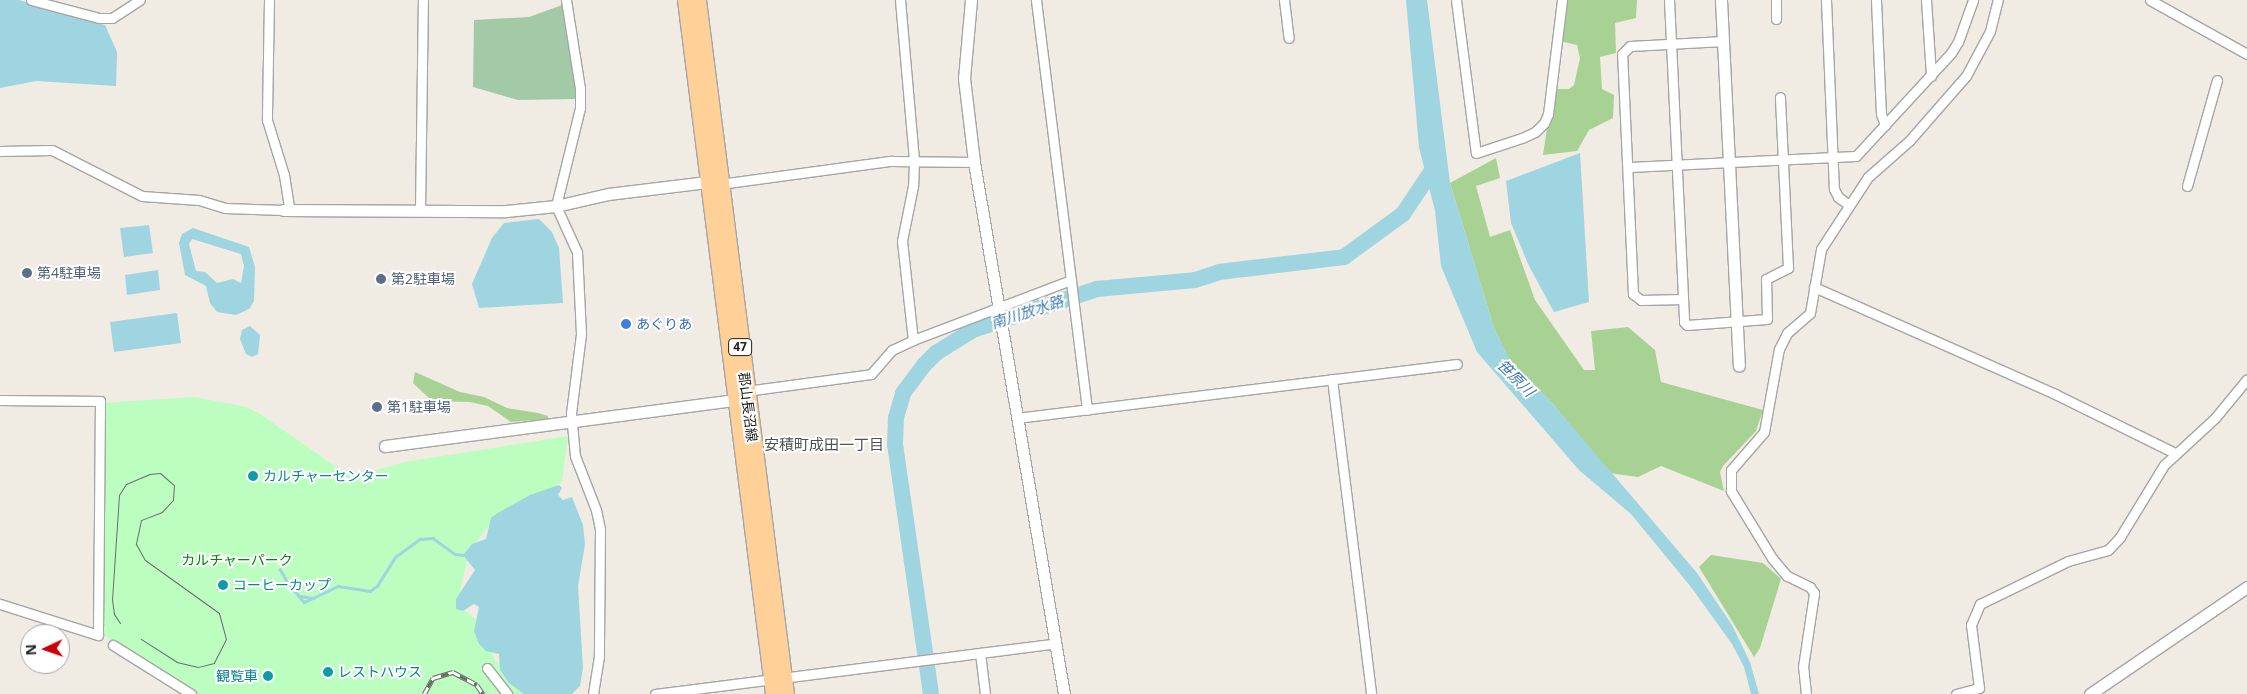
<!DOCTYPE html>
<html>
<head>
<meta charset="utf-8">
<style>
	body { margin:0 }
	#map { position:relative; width:2247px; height:694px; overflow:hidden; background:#f0ebe3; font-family:"Open Sans","Noto Sans JP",sans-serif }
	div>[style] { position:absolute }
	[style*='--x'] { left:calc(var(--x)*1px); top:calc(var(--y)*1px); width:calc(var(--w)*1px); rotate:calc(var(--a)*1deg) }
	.forest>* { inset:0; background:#a8d294 }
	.cemetery>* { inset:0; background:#a2caa7 }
	.park>* { inset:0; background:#bcfebf }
	.water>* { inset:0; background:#9fd4e1 }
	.stream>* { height:2.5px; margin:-1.25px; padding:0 1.25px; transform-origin:1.25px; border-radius:1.25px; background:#9fd4e1 }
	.river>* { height:16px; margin:-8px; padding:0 8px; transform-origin:8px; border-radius:8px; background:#9fd4e1 }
	.roads { filter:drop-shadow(1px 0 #a5a5a5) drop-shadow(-1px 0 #a5a5a5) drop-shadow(0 1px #a5a5a5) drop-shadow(0 -1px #a5a5a5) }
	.minor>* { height:9px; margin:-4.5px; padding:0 4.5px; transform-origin:4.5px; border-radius:4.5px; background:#fff }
	.tertiary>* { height:11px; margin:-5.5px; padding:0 5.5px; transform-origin:5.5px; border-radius:5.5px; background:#fff }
	.primary>* { height:15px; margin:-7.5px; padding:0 7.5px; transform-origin:7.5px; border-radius:7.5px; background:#ffd098 }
	.tram>* { height:1px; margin:-0.5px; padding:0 0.5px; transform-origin:0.5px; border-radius:0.5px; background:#6c6c6c }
	.rail>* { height:4.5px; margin-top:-2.25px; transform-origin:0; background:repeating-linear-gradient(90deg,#fff 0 8px,#6c6c6c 0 16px); box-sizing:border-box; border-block:1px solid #6c6c6c }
	.dots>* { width:14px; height:14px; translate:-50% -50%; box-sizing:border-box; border:2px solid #fff; border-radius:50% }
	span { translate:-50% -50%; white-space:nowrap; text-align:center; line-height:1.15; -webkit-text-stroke:4px #fff; paint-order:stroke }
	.shield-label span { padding:1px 4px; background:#fff; border:1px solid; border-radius:4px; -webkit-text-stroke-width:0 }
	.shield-label { font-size:12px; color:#1e1e1e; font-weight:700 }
	.service-label { font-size:14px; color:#4e5e75 }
	.left { translate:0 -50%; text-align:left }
	.shop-label { font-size:14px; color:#366cbe }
	.street-label { font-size:14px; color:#1e1e1e }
	.culture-label { font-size:14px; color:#0d838f }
	.right { translate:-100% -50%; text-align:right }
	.park-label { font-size:14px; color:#03840a }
	.water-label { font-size:15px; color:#407aad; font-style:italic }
	.neighbourhood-label { font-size:15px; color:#515151 }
	.north { position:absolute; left:20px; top:624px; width:50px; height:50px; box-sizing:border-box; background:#fff; border:1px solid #a5a5a5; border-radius:50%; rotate:267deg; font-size:14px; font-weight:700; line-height:20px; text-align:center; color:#1e1e1e }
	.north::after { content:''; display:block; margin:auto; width:18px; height:22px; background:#cb0005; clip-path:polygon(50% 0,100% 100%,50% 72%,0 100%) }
</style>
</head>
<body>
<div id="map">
	<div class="forest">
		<div style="clip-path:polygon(1565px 0,1637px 0,1636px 18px,1615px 23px,1616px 53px,1600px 57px,1602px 89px,1614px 95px,1613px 118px,1589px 130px,1577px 151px,1543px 155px,1553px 89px,1569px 89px,1574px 85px,1580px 58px,1577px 45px,1559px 41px)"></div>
		<div style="clip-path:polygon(1496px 158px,1500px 178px,1476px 186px,1490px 237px,1510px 230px,1535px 300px,1584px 370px,1595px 370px,1591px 331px,1628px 327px,1655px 350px,1661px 382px,1763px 410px,1756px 431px,1723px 466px,1720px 472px,1724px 491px,1661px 466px,1638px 477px,1609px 473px,1554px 405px,1510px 361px,1494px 328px,1450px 183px)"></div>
		<div style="clip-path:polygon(415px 372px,460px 392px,484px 397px,507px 408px,538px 413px,548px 416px,548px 419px,511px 422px,488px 406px,470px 402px,432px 401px,413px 383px)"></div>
		<div style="clip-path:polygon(1711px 555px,1763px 563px,1781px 579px,1760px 648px,1754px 657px,1699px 567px)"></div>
	</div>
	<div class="cemetery">
		<div style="clip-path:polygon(565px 4px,577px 99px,518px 100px,473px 87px,474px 20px,529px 17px)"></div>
	</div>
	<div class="park">
		<div style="clip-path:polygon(195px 397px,246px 407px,260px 414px,351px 477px,405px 462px,568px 436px,562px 482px,495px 518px,469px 551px,457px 605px,481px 623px,495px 661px,539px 694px,199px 694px,104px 635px,102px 403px)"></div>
	</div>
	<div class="water">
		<div style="clip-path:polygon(0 0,19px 0,105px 25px,117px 52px,116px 86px,36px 81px,0 88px)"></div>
		<div style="clip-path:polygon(1406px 0,1427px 0,1450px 183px,1494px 328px,1510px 360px,1554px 405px,1697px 573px,1732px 625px,1750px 662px,1759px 694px,1751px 694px,1744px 667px,1732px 644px,1691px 587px,1631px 514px,1579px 470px,1477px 352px,1441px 266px,1435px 211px,1419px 147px)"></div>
		<div style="clip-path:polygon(1580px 153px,1589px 302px,1554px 312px,1529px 266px,1511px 223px,1506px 181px)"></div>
		<div style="clip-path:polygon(539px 219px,552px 232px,559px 248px,563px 303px,479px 308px,472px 284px,492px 238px,504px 223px)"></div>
		<div style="clip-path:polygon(149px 225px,153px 253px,124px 257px,120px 228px)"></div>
		<div style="clip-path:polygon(evenodd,193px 228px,249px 247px,255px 267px,254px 301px,249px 309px,236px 315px,217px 312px,210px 303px,206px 286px,185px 275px,179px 243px,182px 234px,193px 228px,192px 239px,241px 254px,244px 266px,241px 283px,233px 279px,217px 283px,205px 272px,196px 271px,189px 244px,192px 239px)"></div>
		<div style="clip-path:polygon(158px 270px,160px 290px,127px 295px,125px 275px)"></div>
		<div style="clip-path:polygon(177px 313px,181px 343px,114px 352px,110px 322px)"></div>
		<div style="clip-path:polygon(250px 326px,260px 335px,258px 354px,252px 357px,246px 354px,240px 339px,242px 330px)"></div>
		<div style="clip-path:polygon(559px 485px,562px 488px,558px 495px,563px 500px,572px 497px,583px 525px,585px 544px,578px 586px,583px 668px,580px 686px,572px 694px,524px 694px,509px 683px,500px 670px,499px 654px,486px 651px,479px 644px,474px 631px,479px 607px,474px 604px,463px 611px,456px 609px,456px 599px,475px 570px,463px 555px,472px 544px,486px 539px,491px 518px,496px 514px,530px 495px)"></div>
	</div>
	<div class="stream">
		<div style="--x:280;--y:569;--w:22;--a:60"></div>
		<div style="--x:291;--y:588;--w:12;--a:42"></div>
		<div style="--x:300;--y:596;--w:13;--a:9"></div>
		<div style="--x:313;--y:598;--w:28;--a:-26"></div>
		<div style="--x:338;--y:586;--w:32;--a:9"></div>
		<div style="--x:370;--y:591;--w:9;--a:-36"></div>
		<div style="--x:377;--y:586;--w:34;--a:-58"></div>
		<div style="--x:395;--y:557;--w:31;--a:-36"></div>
		<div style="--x:420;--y:539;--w:13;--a:-4"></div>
		<div style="--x:433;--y:538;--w:27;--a:36"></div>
		<div style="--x:455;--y:554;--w:8;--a:7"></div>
		<div style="--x:298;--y:595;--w:9;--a:49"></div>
		<div style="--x:304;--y:602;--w:10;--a:-24"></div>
	</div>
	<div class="river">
		<div style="--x:931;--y:694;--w:252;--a:-98.2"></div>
		<div style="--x:895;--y:445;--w:27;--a:-88"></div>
		<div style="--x:896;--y:418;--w:26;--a:-74"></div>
		<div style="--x:903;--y:393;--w:35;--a:-53"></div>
		<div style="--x:924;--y:365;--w:17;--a:-45"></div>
		<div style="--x:936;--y:353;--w:44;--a:-31.9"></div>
		<div style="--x:973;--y:330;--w:131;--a:-18.3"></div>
		<div style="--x:1097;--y:289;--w:98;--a:-5.2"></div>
		<div style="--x:1195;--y:280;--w:25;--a:-18"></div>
		<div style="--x:1219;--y:272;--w:126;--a:-6.8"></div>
		<div style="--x:1344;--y:257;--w:73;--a:-36.1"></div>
		<div style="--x:1403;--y:214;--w:61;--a:-56.3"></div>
	</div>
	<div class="roads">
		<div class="minor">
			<div style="--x:31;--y:0;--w:70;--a:14.8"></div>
			<div style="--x:99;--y:18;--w:13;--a:0"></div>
			<div style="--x:112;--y:18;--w:33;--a:-33"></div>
			<div style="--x:269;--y:0;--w:120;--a:91"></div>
			<div style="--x:267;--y:120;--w:58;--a:72.8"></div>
			<div style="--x:284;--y:175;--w:36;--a:81"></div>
			<div style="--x:566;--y:0;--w:89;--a:81"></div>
			<div style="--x:580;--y:88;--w:20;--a:90"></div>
			<div style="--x:580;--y:108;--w:101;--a:103.8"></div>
			<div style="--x:556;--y:206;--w:51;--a:65.5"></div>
			<div style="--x:577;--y:252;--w:82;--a:87.2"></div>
			<div style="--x:581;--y:334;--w:80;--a:97.2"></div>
			<div style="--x:571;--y:413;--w:43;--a:84.7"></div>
			<div style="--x:575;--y:456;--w:58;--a:68.7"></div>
			<div style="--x:596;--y:510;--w:19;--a:78"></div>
			<div style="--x:600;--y:529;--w:127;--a:90.5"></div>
			<div style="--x:599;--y:656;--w:38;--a:99"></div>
			<div style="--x:900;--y:0;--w:162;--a:85"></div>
			<div style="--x:914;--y:161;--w:25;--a:92"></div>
			<div style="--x:913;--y:186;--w:56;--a:101.3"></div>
			<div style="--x:902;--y:241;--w:100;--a:83.7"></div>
			<div style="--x:1036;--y:0;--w:413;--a:82.9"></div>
			<div style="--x:1284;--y:0;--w:38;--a:83"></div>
			<div style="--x:1456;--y:0;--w:154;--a:82.6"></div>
			<div style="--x:1476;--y:153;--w:48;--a:-18.1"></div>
			<div style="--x:1522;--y:138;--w:14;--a:-25"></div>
			<div style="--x:1535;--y:132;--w:13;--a:-45"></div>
			<div style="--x:1544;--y:123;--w:10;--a:-66"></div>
			<div style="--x:1548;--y:114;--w:115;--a:-83"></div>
			<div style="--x:1669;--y:0;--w:322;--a:87.3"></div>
			<div style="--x:1684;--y:322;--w:4;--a:45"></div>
			<div style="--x:1687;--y:325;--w:80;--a:-4.3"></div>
			<div style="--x:1767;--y:319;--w:40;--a:-91.4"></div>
			<div style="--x:1766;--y:279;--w:25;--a:-27"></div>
			<div style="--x:1788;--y:268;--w:171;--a:-92.7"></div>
			<div style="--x:1776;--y:0;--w:19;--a:90"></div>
			<div style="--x:1826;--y:0;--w:189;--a:87.6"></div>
			<div style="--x:1834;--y:189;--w:9;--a:63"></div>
			<div style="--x:1838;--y:197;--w:14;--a:36"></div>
			<div style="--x:1876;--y:0;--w:114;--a:87.5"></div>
			<div style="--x:1881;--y:114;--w:12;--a:70"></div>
			<div style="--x:1926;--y:0;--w:76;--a:86.2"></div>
			<div style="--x:2150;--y:0;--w:111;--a:29.1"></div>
			<div style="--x:0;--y:151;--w:52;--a:-1.1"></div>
			<div style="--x:52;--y:150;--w:101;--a:27.1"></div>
			<div style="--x:142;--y:196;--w:57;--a:4"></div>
			<div style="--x:199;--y:200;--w:27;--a:17"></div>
			<div style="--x:225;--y:208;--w:58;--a:2"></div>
			<div style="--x:1629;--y:167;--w:227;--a:-2.8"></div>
			<div style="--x:1856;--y:156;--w:140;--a:-47.3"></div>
			<div style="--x:1951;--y:53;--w:13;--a:-58"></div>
			<div style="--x:1958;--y:42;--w:45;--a:-70.3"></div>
			<div style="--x:720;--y:184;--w:173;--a:-7.7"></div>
			<div style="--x:891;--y:161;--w:83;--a:0.7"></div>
			<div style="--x:2187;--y:186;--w:110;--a:-74.2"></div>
			<div style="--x:420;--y:210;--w:210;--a:-89.2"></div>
			<div style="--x:1814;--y:287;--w:264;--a:23.9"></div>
			<div style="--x:2055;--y:394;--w:134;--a:26.2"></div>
			<div style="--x:1683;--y:299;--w:42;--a:178.6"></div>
			<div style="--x:1641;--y:300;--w:10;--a:-143"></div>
			<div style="--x:1633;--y:294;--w:240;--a:-92.6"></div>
			<div style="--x:1622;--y:54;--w:11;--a:-45"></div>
			<div style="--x:1630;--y:46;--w:94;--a:-3"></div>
			<div style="--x:1332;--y:379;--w:317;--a:82.9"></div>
			<div style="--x:746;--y:391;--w:126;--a:-7.7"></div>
			<div style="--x:871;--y:374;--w:32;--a:-49"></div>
			<div style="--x:892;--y:350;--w:23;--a:-25"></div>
			<div style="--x:913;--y:340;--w:169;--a:-20.8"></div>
			<div style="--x:0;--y:400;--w:100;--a:0.6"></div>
			<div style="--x:100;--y:401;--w:234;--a:90.5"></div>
			<div style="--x:98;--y:635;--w:103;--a:-162.4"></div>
			<div style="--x:1017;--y:418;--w:443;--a:-7"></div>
			<div style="--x:113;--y:645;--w:92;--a:32.1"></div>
			<div style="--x:980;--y:653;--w:41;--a:83"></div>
			<div style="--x:487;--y:668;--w:33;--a:52"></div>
			<div style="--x:655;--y:694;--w:404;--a:-7.2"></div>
			<div style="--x:1806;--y:694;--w:27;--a:-96"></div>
			<div style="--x:1803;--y:667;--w:75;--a:-81.5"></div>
			<div style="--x:1814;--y:593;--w:7;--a:-124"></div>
			<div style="--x:1810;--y:587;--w:25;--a:-154"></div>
			<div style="--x:1787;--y:576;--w:23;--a:-130"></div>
			<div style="--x:1772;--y:558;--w:79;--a:-121.5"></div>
			<div style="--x:1731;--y:491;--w:21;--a:-90"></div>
			<div style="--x:1731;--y:470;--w:50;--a:-49"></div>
			<div style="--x:1764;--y:432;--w:84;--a:-79.8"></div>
			<div style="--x:1779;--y:349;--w:18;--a:-63"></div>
			<div style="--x:1787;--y:333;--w:30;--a:-41"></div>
			<div style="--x:1810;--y:313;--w:65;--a:-80.2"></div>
			<div style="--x:1821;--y:249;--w:86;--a:-56.9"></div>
			<div style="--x:1868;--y:177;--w:55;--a:-41.3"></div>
			<div style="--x:1909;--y:141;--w:86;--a:-48.8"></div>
			<div style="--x:1966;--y:76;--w:51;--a:-61.9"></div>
			<div style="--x:1990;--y:31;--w:32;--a:-76"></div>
			<div style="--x:1956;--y:694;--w:24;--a:-15"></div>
			<div style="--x:1979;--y:688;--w:64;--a:-97.2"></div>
			<div style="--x:1971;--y:625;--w:23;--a:-67"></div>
			<div style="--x:1980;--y:604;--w:98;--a:-26"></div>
			<div style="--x:2068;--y:561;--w:41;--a:-15.4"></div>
			<div style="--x:2108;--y:550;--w:18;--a:-47"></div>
			<div style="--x:2120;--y:537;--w:84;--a:-58.6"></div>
			<div style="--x:2164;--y:465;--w:69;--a:-42.7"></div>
			<div style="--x:2215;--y:418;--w:50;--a:-50.6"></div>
		</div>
		<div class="tertiary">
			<div style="--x:971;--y:0;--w:78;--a:95.1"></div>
			<div style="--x:964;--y:78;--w:85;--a:83.2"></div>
			<div style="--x:974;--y:162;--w:540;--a:80.4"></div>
			<div style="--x:1721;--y:0;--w:366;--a:87.2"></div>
			<div style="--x:283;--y:210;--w:223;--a:0.3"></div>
			<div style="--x:506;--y:211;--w:50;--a:-5.7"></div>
			<div style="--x:556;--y:206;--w:53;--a:-13"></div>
			<div style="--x:608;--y:194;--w:108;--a:-6.9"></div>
			<div style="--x:385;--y:446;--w:361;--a:-7.5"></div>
			<div style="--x:2090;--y:694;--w:190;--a:-34.3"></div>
		</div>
		<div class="primary">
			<div style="--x:685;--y:0;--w:700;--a:82.77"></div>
			<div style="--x:698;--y:0;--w:700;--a:82.77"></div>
		</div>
	</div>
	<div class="tram">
		<div style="--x:120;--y:623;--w:11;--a:-124"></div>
		<div style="--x:114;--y:614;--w:14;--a:-98"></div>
		<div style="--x:112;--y:600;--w:105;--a:-86.2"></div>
		<div style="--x:119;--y:495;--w:13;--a:-58"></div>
		<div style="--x:126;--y:484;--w:25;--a:-23"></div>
		<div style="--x:149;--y:474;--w:11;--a:-5"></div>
		<div style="--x:160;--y:473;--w:18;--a:41"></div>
		<div style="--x:174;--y:485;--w:15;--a:94"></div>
		<div style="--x:173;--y:500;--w:16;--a:133"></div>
		<div style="--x:162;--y:512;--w:22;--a:159"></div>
		<div style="--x:141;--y:520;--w:25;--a:102"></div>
		<div style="--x:136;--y:544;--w:18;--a:61"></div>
		<div style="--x:145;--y:560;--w:91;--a:35.6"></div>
		<div style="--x:219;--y:613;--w:27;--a:75"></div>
		<div style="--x:226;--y:639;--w:27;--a:117"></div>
		<div style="--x:214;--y:663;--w:16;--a:166"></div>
		<div style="--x:198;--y:667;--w:22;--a:-167"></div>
		<div style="--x:177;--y:662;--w:43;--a:-147.4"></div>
	</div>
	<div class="rail">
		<div style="--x:424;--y:694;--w:18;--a:-61"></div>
		<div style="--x:433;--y:678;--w:21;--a:-17"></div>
		<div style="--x:453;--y:672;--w:27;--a:28"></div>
		<div style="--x:477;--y:685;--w:11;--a:56"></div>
	</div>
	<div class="dots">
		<div style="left:27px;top:273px;background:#5c6f8a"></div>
		<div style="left:381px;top:279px;background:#5c6f8a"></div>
		<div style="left:626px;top:324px;background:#3f7fe0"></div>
		<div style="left:377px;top:407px;background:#5c6f8a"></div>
		<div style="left:253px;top:476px;background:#0f9aa8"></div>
		<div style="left:223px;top:585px;background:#0f9aa8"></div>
		<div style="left:328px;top:672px;background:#0f9aa8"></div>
		<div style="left:268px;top:676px;background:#0f9aa8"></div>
	</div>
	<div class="shield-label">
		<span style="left:740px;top:347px">47</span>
	</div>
	<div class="service-label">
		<span class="left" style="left:37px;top:273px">第4駐車場</span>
		<span class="left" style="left:391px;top:279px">第2駐車場</span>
		<span class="left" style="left:387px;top:407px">第1駐車場</span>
	</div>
	<div class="shop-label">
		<span class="left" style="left:636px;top:324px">あぐりあ</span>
	</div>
	<div class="street-label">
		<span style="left:748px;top:407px;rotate:83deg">郡山長沼線</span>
	</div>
	<div class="culture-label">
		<span class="left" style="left:263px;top:476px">カルチャーセンター</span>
		<span class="left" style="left:233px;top:585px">コーヒーカップ</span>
		<span class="left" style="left:338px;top:672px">レストハウス</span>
		<span class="right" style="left:258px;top:676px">観覧車</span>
	</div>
	<div class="park-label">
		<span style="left:237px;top:560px">カルチャーパーク</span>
	</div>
	<div class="water-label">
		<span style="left:1027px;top:312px;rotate:-18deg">南川放水路</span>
		<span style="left:1516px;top:378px;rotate:45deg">笹原川</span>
	</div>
	<div class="neighbourhood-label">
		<span style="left:824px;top:445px">安積町成田一丁目</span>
	</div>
	<div class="north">N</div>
</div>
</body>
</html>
